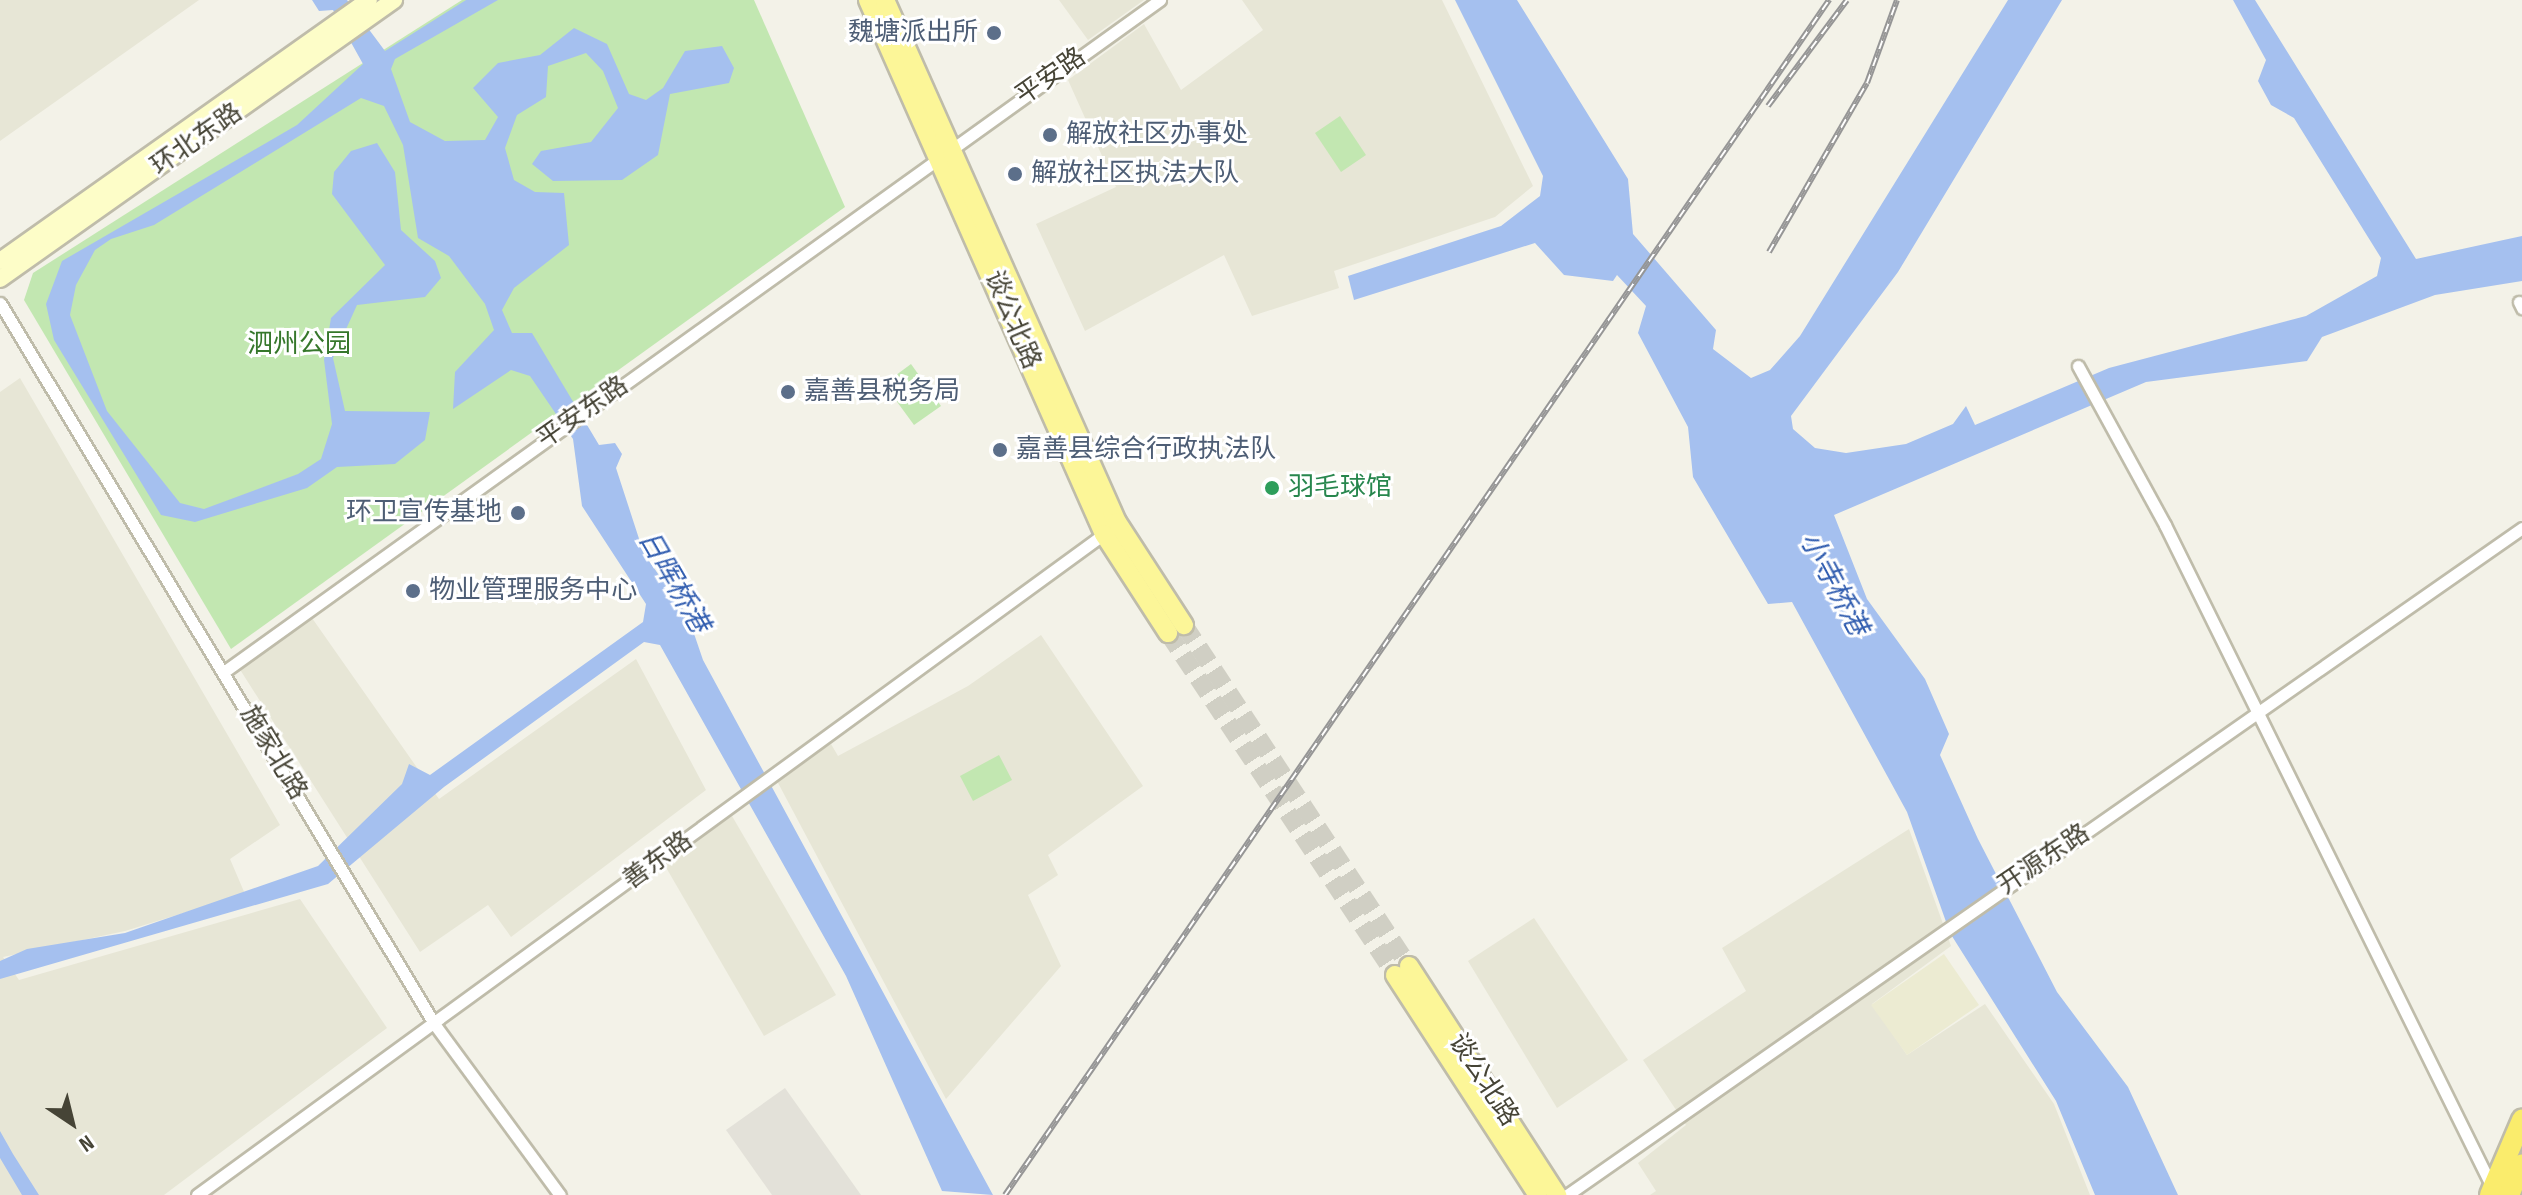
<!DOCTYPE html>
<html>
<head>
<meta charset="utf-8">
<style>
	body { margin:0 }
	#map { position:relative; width:2522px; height:1195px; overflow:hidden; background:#f3f2e8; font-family:"Sofia Sans Condensed","Noto Sans SC",sans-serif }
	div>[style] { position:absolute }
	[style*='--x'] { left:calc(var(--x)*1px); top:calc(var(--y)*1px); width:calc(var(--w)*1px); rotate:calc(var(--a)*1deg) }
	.residential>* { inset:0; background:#e7e6d6 }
	.industrial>* { inset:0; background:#e3e1d9 }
	.education>* { inset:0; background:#ecebd2 }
	.green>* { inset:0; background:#c2e7b1 }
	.water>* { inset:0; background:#a5c0ef }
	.primary-tunnel>* { height:18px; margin-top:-9px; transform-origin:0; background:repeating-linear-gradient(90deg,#d0cfc4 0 18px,transparent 0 27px) }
	.roads { filter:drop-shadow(2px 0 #bfbcaa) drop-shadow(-2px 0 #bfbcaa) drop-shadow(0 2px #bfbcaa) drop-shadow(0 -2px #bfbcaa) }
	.street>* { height:11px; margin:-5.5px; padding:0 5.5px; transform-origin:5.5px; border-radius:5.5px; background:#fff }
	.secondary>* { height:16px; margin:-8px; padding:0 8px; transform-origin:8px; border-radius:8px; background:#fdfdc8 }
	.primary>* { height:18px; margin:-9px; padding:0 9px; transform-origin:9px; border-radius:9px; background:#fcf698 }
	.highway>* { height:20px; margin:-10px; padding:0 10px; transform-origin:10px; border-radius:10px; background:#faec6c }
	.rail>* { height:6px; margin-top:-3px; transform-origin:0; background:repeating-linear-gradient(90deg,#fff 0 9px,#969696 0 18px); box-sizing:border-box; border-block:2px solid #969696 }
	.dots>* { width:22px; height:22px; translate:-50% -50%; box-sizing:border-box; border:4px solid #fff; border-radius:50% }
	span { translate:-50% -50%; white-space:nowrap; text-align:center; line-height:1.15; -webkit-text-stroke:6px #fff; paint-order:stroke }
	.service-label { font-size:26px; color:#4e5e75 }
	.right { translate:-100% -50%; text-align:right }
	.left { translate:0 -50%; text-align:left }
	.street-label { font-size:26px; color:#464436 }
	.park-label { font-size:26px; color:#36772b }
	.leisure-label { font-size:26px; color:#27864d }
	.water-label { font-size:28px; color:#325eb0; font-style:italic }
	.north { position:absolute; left:32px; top:1083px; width:80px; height:80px; -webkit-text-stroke:6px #fff; paint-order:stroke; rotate:145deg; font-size:22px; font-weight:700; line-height:32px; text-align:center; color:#464436 }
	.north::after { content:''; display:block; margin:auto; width:28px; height:36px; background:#464436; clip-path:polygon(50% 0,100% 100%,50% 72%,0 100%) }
</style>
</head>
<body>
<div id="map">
	<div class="residential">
		<div style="clip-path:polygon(0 0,199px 0,0 141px)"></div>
		<div style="clip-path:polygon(1059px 0,1144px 0,1088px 40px)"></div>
		<div style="clip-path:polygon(1242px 0,1442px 0,1533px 186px,1495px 217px,1334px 271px,1339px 288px,1252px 316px,1224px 255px,1085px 331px,1036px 224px,1116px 187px,1068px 80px,1144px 24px,1181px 90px,1263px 30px)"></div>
		<div style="clip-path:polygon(20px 378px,280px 825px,230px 859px,245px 894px,125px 931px,3px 957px,19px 980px,300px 899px,387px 1028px,164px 1195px,0 1195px,0 392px)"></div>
		<div style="clip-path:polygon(312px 618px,439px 799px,636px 659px,706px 790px,511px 937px,488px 905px,420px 952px,239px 668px)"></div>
		<div style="clip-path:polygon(1041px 635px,1143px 786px,1048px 855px,1058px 875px,1028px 895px,1061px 966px,946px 1099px,777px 781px,831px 744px,838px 756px,968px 686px)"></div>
		<div style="clip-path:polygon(732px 816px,836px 995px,764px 1036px,664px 864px)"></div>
		<div style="clip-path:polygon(1909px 829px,1951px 946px,1872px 1004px,1907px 1055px,1985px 1004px,2054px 1104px,2090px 1195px,1650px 1195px,1656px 1191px,1638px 1163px,1686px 1125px,1643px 1060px,1746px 991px,1722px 948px)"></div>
		<div style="clip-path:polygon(1534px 918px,1628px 1060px,1557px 1108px,1468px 961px)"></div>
	</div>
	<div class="industrial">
		<div style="clip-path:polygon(785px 1088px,861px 1195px,772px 1195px,726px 1130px)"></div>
	</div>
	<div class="education">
		<div style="clip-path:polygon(1944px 954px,1979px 1005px,1907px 1055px,1871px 1005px)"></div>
	</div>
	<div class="green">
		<div style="clip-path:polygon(462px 0,754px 0,845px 207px,231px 649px,24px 300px,33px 273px)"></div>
		<div style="clip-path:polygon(1340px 116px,1366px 155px,1341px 172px,1315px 133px)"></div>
		<div style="clip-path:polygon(911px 364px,941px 406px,914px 425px,884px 384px)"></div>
		<div style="clip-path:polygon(999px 755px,1012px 780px,973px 801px,960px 776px)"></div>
	</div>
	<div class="water">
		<div style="clip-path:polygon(312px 0,347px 0,385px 51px,466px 0,498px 0,395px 59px,391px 69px,410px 122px,445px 141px,485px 140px,498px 117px,473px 88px,498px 63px,540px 55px,574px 28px,607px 44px,629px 94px,646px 100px,663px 88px,685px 51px,722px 46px,734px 68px,729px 83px,670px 94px,658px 155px,622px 180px,553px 181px,532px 164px,541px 151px,591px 142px,618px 108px,603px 71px,586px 53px,548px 66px,546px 97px,517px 115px,505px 148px,514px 180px,535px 192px,564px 193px,569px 245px,514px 288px,502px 310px,512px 333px,532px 333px,599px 445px,615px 443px,622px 454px,616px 468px,644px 554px,688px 616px,703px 660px,993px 1195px,942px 1191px,846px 976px,660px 645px,644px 642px,444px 787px,328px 884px,0 979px,0 961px,27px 949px,125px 933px,318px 866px,402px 784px,409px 764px,430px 775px,643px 622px,646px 604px,582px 506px,573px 439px,530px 376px,511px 370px,453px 409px,455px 372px,494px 330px,485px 304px,449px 256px,418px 238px,403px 145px,384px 106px,361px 98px,154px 225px,111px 239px,95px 250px,76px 285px,70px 315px,107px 411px,180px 503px,204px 509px,298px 474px,321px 459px,332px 424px,324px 360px,331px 318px,385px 265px,332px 194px,334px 172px,351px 151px,377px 143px,395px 172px,401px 230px,435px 261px,441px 278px,425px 297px,357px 305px,333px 358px,345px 411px,430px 412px,425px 440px,395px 464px,337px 467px,307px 488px,195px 522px,161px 515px,54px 340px,46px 304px,62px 261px,297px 125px,363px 64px,333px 10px,319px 11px)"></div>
		<div style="clip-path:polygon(1455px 0,1517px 0,1628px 179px,1633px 234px,1716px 330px,1713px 349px,1751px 378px,1770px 370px,1800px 336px,2008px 0,2062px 0,1898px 272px,1791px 416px,1793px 429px,1815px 448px,1846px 453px,1906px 444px,1953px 424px,1966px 406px,1975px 425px,2109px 368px,2306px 316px,2377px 276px,2381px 258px,2294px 118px,2271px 105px,2258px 81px,2266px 60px,2233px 0,2255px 0,2416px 259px,2522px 236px,2522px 281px,2435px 295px,2322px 337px,2307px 361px,2146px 382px,1834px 515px,1867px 599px,1925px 679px,1949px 734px,1940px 755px,1978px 839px,2057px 992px,2128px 1087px,2178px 1195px,2095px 1195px,2056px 1101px,1950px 933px,1907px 812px,1792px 602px,1768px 604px,1693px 477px,1688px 427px,1638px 333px,1646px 306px,1617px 275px,1613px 281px,1564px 275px,1535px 243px,1354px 300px,1348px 276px,1501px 226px,1540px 196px,1543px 176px)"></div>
		<div style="clip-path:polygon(0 1131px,13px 1154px,39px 1195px,22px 1195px,0 1158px)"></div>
	</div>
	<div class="primary-tunnel">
		<div style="--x:1184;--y:625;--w:409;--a:56.6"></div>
		<div style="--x:1168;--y:633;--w:410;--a:56.4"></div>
	</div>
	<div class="roads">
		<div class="street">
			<div style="--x:2519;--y:302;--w:7;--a:63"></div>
			<div style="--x:0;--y:303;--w:843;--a:58.93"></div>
			<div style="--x:435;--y:1025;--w:211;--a:53.7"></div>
			<div style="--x:2078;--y:366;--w:181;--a:61.3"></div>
			<div style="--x:2165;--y:525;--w:738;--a:63.71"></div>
			<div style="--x:225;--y:671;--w:1151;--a:-35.67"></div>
			<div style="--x:197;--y:1195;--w:1127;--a:-36.09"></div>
			<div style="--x:1567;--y:1195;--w:1165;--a:-34.93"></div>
		</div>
		<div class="secondary">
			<div style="--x:0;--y:261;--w:452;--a:-35.3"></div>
			<div style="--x:0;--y:279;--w:483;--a:-35.3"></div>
		</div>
		<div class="primary">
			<div style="--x:868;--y:0;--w:584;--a:66.16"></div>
			<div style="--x:1104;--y:534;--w:118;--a:57.1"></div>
			<div style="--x:885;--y:0;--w:571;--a:66.04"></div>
			<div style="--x:1117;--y:522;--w:123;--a:57"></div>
			<div style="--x:1409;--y:966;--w:273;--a:57.1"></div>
			<div style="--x:1395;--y:975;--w:262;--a:57"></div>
		</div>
		<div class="highway">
			<div style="--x:2490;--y:1195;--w:82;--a:-66.9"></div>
			<div style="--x:2509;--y:1195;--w:33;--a:-67"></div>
		</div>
	</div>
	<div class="rail">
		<div style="--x:1768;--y:106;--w:132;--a:-53.3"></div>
		<div style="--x:1769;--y:252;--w:195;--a:-59.9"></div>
		<div style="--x:1867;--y:83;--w:88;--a:-70.1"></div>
		<div style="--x:1005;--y:1195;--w:1452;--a:-55.41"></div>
	</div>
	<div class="dots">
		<div style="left:994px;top:33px;background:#5c6f8a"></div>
		<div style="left:1050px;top:135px;background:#5c6f8a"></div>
		<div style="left:1015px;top:174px;background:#5c6f8a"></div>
		<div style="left:788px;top:392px;background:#5c6f8a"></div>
		<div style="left:1000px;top:450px;background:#5c6f8a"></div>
		<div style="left:1272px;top:488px;background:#2e9e5b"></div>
		<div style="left:518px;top:513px;background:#5c6f8a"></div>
		<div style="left:413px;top:591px;background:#5c6f8a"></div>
	</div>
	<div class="service-label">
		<span class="right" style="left:978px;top:33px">魏塘派出所</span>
		<span class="left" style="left:1066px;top:135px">解放社区办事处</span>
		<span class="left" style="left:1031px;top:174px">解放社区执法大队</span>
		<span class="left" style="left:804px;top:392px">嘉善县税务局</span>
		<span class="left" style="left:1016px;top:450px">嘉善县综合行政执法队</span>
		<span class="right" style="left:502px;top:513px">环卫宣传基地</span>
		<span class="left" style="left:429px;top:591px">物业管理服务中心</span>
	</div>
	<div class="street-label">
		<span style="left:1051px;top:77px;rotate:-35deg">平安路</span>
		<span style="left:197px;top:140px;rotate:-35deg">环北东路</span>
		<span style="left:1012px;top:320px;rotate:67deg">谈公北路</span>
		<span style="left:583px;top:413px;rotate:-35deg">平安东路</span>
		<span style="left:273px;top:753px;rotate:59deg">施家北路</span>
		<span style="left:2044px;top:860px;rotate:-34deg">开源东路</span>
		<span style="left:658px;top:861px;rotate:-36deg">善东路</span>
		<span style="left:1483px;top:1080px;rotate:57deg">谈公北路</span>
	</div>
	<div class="park-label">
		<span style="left:299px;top:345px">泗州公园</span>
	</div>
	<div class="leisure-label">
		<span class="left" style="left:1288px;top:488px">羽毛球馆</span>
	</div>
	<div class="water-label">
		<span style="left:673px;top:582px;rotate:60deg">日晖桥港</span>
		<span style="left:1833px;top:584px;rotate:62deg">小寺桥港</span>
	</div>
	<div class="north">N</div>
</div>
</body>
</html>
